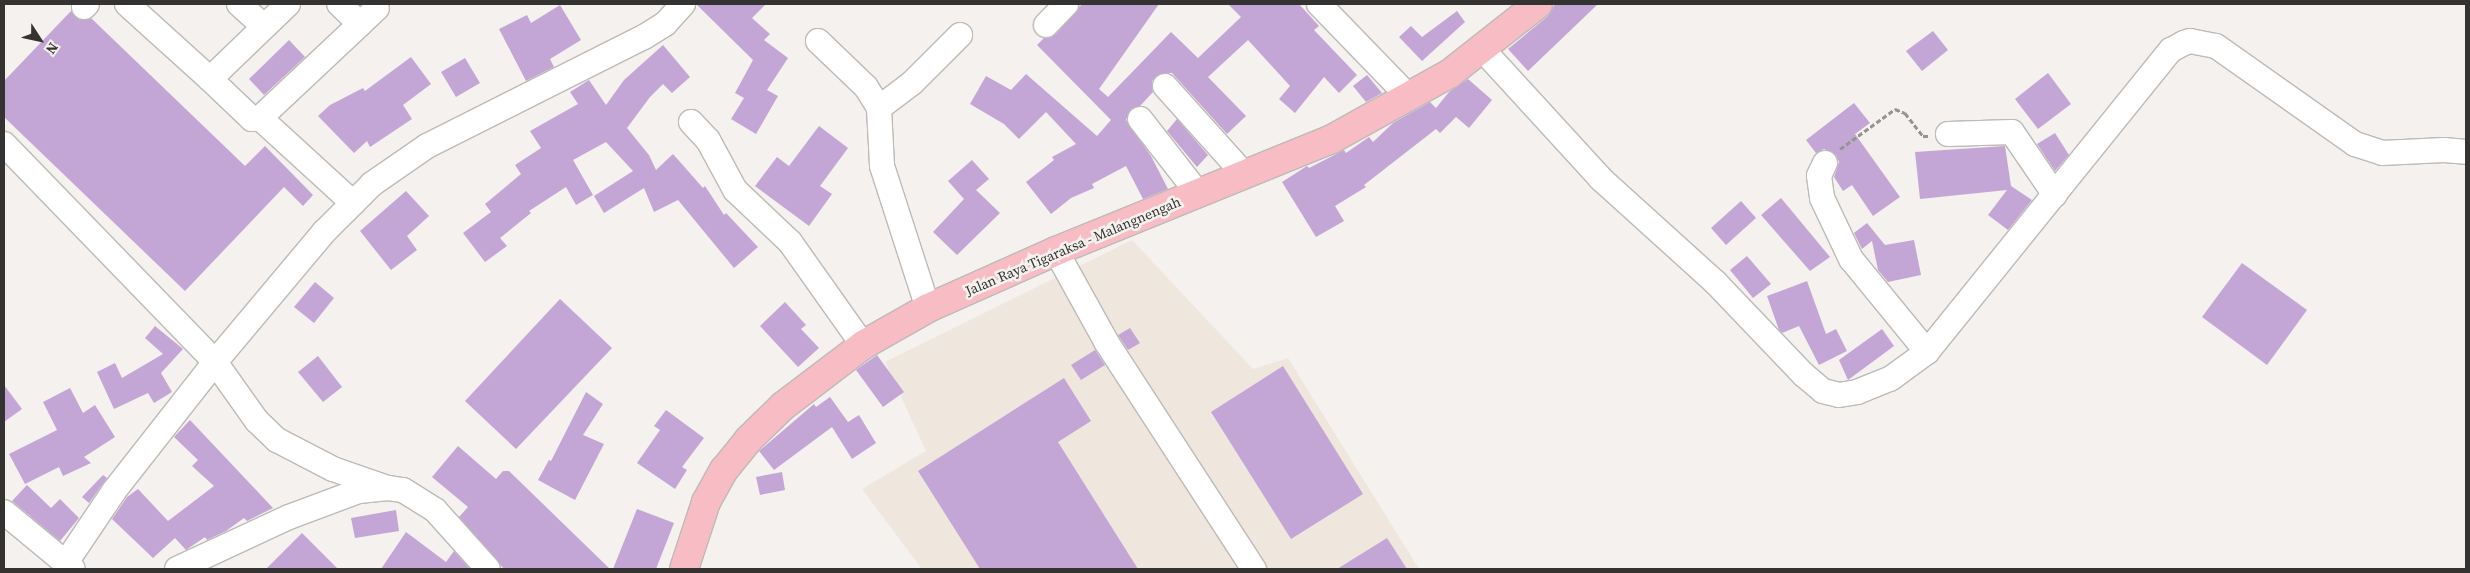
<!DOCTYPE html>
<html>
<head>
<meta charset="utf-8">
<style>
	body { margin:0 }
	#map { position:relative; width:2470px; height:573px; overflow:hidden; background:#f4f1ee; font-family:"Source Serif 4",serif }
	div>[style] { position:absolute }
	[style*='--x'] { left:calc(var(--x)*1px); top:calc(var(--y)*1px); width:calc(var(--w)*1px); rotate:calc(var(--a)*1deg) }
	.built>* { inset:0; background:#efe7dd }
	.building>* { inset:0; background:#c3a6d6 }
	.path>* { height:3px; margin-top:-1.5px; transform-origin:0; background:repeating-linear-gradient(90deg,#969491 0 5px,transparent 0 7.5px) }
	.roads { filter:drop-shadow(1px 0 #bdbab7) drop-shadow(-1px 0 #bdbab7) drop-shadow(0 1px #bdbab7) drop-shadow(0 -1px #bdbab7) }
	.minor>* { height:24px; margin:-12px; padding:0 12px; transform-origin:12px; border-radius:12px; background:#fff }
	.major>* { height:28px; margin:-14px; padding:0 14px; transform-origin:14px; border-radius:14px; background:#f8bcc4 }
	span { translate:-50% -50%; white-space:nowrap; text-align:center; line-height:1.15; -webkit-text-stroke:5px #f4f1ee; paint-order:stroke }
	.street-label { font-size:14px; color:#343331 }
	.frame { position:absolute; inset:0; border:5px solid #343331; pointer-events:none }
	.north { position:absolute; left:15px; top:15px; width:50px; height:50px; -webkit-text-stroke:4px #f4f1ee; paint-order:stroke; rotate:125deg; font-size:14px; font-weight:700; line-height:20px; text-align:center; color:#343331 }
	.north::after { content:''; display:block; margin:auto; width:18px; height:22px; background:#343331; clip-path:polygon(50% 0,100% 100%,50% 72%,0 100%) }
</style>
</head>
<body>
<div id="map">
	<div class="built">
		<div style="clip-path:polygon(1132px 240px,1253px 369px,1288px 358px,1419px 569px,922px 569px,862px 489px,926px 451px,885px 362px)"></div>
	</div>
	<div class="building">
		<div style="clip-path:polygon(696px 4px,766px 4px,752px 18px,770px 34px,764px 40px,788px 58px,767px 90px,778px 96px,756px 134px,731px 119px,744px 98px,735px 93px,753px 60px)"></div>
		<div style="clip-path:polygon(1082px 4px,1159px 4px,1099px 89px,1108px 97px,1171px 32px,1198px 58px,1241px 17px,1228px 4px,1299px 4px,1319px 26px,1314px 30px,1357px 75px,1339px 93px,1324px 77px,1295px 113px,1279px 99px,1290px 86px,1248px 40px,1208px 77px,1246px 116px,1227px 134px,1172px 73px,1162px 73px,1152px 81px,1153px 92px,1140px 106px,1131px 109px,1126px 120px,1151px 156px,1168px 189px,1143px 199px,1126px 166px,1092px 184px,1094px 188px,1071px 198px,1051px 214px,1026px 182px,1054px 160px,1052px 157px,1076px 144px,1046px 112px,1019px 139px,1004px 124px,970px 104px,986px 76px,1011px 90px,1026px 74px,1097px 136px,1111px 120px,1037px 45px,1044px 38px,1056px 34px)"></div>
		<div style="clip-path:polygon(1555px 4px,1598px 4px,1528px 71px,1508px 49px,1548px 16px)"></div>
		<div style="clip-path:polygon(560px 5px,581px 40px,550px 59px,554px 67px,526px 81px,499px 29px,527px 15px,531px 23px)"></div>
		<div style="clip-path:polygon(71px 11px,80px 20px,91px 18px,245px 166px,265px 146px,313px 195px,303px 206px,284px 187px,185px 291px,4px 117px,4px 81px)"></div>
		<div style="clip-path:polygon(1457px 11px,1465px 22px,1422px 61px,1399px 37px,1411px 26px,1422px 37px)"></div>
		<div style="clip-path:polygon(1933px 31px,1948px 50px,1922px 71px,1906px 51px)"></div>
		<div style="clip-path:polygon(289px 40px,305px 57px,264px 95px,249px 79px)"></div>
		<div style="clip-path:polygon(663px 45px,690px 77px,672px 93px,663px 84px,650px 97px,627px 128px,649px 155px,656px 170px,673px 154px,703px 188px,705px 186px,724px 215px,726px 213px,758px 247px,734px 268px,678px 200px,654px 212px,644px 188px,604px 213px,594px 196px,633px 171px,606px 142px,573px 160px,593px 195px,576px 205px,566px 187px,529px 211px,531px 213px,500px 238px,507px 246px,485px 262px,463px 233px,491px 212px,485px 204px,521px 174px,515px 165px,541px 148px,530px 131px,578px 104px,570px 92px,589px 80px,606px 105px,624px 80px)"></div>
		<div style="clip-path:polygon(411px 57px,431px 84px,403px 105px,412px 119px,370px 147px,367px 141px,354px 153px,318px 116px,330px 105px,363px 88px,365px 91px)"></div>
		<div style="clip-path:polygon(465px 58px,480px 83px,456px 97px,441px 72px)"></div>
		<div style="clip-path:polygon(2048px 73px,2071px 104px,2038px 129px,2015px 99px)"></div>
		<div style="clip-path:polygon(1367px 75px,1382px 93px,1366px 102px,1353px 86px)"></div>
		<div style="clip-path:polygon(1468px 79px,1492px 100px,1469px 128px,1456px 117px,1440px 133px,1436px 129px,1364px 185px,1366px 187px,1335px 206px,1344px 221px,1316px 237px,1282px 182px,1307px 166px,1309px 168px,1344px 150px,1346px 153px,1369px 137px,1373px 142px,1393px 123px,1430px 102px,1436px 108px,1449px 92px)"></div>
		<div style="clip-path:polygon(1854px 103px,1870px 123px,1855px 134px,1900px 197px,1873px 216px,1852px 185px,1843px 191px,1834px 177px,1839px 162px,1836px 155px,1824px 149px,1816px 153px,1806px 140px)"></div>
		<div style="clip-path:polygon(1177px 119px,1208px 155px,1197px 167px,1167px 131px)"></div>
		<div style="clip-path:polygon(819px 126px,848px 148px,820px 186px,832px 194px,809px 226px,755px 186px,777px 157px,789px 166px)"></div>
		<div style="clip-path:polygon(2055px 133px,2069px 155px,2055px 171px,2037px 144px)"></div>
		<div style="clip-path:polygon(2005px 146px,2011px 186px,2032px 200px,2008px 230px,1988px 215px,2007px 190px,1920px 199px,1915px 152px)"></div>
		<div style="clip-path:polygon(972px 160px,989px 179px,976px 190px,1000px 213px,957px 255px,933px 232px,964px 199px,948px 181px)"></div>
		<div style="clip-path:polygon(406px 191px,429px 216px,407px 236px,417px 250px,391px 270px,360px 231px)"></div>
		<div style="clip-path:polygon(1781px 198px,1830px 257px,1810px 271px,1761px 215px)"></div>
		<div style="clip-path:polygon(1741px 201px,1756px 218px,1726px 245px,1711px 228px)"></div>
		<div style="clip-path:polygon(1867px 223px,1885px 245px,1914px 240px,1921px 275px,1888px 282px,1878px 270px,1872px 241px,1862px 249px,1854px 233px)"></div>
		<div style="clip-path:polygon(1747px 256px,1771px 284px,1753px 298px,1730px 270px)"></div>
		<div style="clip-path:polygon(2242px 263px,2307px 310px,2267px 365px,2202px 317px)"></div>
		<div style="clip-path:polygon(1807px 281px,1826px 334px,1836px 329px,1847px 351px,1819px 365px,1799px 326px,1782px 333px,1779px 330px,1767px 296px)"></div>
		<div style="clip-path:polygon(315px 282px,334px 298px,314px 323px,294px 307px)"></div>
		<div style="clip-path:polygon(560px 299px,612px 348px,516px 449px,465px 401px)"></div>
		<div style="clip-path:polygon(785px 302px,806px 325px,801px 329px,819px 348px,798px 367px,760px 326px)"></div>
		<div style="clip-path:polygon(155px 326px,183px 349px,161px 373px,172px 392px,154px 403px,148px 393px,114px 409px,97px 372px,115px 363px,122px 378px,163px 354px,145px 338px)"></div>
		<div style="clip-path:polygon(1130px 328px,1140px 343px,1128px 350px,1118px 335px)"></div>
		<div style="clip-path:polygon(1882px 329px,1894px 346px,1848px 380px,1839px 360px)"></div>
		<div style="clip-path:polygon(1095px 350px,1105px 365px,1081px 380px,1071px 365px)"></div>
		<div style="clip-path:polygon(877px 355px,904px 392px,883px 407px,856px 370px)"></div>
		<div style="clip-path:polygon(318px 356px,342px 387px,323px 402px,298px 372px)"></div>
		<div style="clip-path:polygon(1283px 366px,1363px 494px,1291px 539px,1211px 412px)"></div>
		<div style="clip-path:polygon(1064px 378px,1091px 421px,1058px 442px,1138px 569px,980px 569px,918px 471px)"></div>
		<div style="clip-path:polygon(4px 385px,22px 409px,4px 422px)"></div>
		<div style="clip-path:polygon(70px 388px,83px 413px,95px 405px,115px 437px,84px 457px,91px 463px,63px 476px,59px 467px,25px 484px,9px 454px,57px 430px,43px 402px)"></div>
		<div style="clip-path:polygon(586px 392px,603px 404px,583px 435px,604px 444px,575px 500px,538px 480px,549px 460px,551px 461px)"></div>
		<div style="clip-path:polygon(830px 397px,848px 422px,859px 415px,876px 443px,852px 459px,832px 427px,774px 470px,759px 451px,814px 404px,816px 407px)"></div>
		<div style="clip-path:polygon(666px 410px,704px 438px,682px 467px,687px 470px,675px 489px,637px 463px,660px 430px,654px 426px)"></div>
		<div style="clip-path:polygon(190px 420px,273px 508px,247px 521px,244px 518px,226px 531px,207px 540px,205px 537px,186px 550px,175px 538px,153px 558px,112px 519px,127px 497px,138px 489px,168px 521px,214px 486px,192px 466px,198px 460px,174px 437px)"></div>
		<div style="clip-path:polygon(458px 446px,496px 479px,503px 471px,509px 471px,610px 569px,504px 569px,459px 517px,468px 507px,432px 477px)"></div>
		<div style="clip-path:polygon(782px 472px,785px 490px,760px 495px,756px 477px)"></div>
		<div style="clip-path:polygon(103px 475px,107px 478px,89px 503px,82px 497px)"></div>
		<div style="clip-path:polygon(27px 485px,51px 508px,60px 499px,79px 518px,60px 541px,12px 501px)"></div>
		<div style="clip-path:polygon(637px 509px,674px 523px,656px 569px,613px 569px)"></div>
		<div style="clip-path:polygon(396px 510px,399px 531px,355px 538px,351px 518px)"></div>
		<div style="clip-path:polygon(406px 532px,446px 562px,454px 551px,470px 569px,381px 569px)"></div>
		<div style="clip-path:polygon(302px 533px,338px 569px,266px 569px)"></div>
		<div style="clip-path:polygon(1387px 538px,1407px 569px,1337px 569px)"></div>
	</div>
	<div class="path">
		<div style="--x:1840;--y:149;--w:68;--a:-36"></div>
		<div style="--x:1895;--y:109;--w:11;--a:22"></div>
		<div style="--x:1905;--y:113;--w:29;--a:52"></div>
		<div style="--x:1923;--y:136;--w:6;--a:0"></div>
	</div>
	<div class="roads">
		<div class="minor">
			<div style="--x:127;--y:4;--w:112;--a:42.1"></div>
			<div style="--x:239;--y:4;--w:31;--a:42"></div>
			<div style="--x:288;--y:4;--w:108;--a:136.1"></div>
			<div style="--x:210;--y:79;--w:58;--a:43.6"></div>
			<div style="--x:252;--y:119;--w:8;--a:-7"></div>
			<div style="--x:260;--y:118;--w:137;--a:-43.2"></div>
			<div style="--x:360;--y:24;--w:29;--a:-136"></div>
			<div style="--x:1319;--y:4;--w:128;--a:45.9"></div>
			<div style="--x:84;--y:7;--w:4;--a:-45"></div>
			<div style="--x:360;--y:24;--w:23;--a:-43"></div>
			<div style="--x:1046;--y:25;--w:29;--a:-46"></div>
			<div style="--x:818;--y:41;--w:66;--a:43.8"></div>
			<div style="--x:866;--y:87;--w:25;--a:58"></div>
			<div style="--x:879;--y:108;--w:58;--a:87"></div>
			<div style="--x:882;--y:166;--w:149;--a:72.1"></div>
			<div style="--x:1483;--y:50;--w:175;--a:47.5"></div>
			<div style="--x:1601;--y:179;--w:154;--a:42.1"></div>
			<div style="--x:1715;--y:282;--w:129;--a:46.3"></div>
			<div style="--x:1804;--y:375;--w:25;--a:40"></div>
			<div style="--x:1823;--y:391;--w:16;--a:14"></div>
			<div style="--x:1839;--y:395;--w:18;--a:-9"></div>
			<div style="--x:1857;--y:392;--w:35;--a:-22"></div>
			<div style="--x:1890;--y:379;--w:46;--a:-36.1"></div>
			<div style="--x:1927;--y:352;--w:388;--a:-51.1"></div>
			<div style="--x:2171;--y:50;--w:15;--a:-28"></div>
			<div style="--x:2184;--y:43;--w:6;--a:-18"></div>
			<div style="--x:2190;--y:41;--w:26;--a:11"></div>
			<div style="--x:2216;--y:46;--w:170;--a:35.2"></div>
			<div style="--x:2355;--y:144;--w:28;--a:18"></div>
			<div style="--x:2382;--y:153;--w:62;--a:-2.8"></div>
			<div style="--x:2444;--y:150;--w:22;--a:5"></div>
			<div style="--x:1165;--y:86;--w:118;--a:48.1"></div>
			<div style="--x:879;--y:108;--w:41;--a:-37.1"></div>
			<div style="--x:912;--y:83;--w:68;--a:-45"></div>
			<div style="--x:260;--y:118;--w:126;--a:42.4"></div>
			<div style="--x:1140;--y:119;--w:93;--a:52"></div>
			<div style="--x:691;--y:122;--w:25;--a:47"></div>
			<div style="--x:708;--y:140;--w:57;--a:61.6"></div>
			<div style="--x:735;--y:190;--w:76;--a:43.4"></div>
			<div style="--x:790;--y:242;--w:126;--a:54.7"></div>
			<div style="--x:1948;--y:134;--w:64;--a:-1.8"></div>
			<div style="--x:2012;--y:132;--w:76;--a:55.7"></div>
			<div style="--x:4;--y:144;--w:303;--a:45.9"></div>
			<div style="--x:215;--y:362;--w:72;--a:54.6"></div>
			<div style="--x:257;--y:421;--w:28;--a:44"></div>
			<div style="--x:277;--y:440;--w:63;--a:27.4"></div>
			<div style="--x:333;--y:469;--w:58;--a:19.1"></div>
			<div style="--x:1825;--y:163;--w:14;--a:115"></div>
			<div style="--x:1819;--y:176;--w:22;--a:82"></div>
			<div style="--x:1822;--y:198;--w:68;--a:64.6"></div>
			<div style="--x:1851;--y:259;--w:120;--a:50.7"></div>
			<div style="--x:1056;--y:251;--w:105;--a:61"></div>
			<div style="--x:1107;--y:343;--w:270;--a:57"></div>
			<div style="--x:4;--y:512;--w:89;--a:39.6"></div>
			<div style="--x:65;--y:564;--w:88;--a:-56.1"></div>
			<div style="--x:114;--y:491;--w:164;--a:-51.9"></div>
			<div style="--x:215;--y:362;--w:170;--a:-50"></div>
			<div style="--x:324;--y:232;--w:68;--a:-45"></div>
			<div style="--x:372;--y:184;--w:67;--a:-34.6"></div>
			<div style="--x:427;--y:146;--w:243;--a:-26.7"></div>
			<div style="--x:644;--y:37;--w:25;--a:-32"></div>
			<div style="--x:665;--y:24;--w:27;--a:-48"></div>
			<div style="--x:177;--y:569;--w:123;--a:-24.9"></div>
			<div style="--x:289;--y:517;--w:75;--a:-20.4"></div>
			<div style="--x:359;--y:491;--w:29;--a:-6"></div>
			<div style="--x:388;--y:488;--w:15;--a:8"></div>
			<div style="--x:403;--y:490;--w:38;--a:32"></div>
			<div style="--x:435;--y:510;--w:79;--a:48.1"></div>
		</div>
		<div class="major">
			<div style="--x:684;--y:569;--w:71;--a:-71.8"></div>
			<div style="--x:706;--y:502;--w:37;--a:-61"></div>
			<div style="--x:724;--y:470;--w:38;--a:-51"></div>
			<div style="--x:748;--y:440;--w:49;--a:-44.2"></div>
			<div style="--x:783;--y:406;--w:101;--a:-37.3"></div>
			<div style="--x:863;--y:345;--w:75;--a:-29.6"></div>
			<div style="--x:928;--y:308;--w:140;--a:-24"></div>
			<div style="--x:1056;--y:251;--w:298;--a:-22.1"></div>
			<div style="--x:1332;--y:139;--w:134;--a:-29.1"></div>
			<div style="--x:1449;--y:74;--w:113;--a:-38.2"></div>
		</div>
	</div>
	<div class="street-label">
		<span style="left:1073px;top:246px;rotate:-23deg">Jalan Raya Tigaraksa - Malangnengah</span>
	</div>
	<div class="frame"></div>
	<div class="north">N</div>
</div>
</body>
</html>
